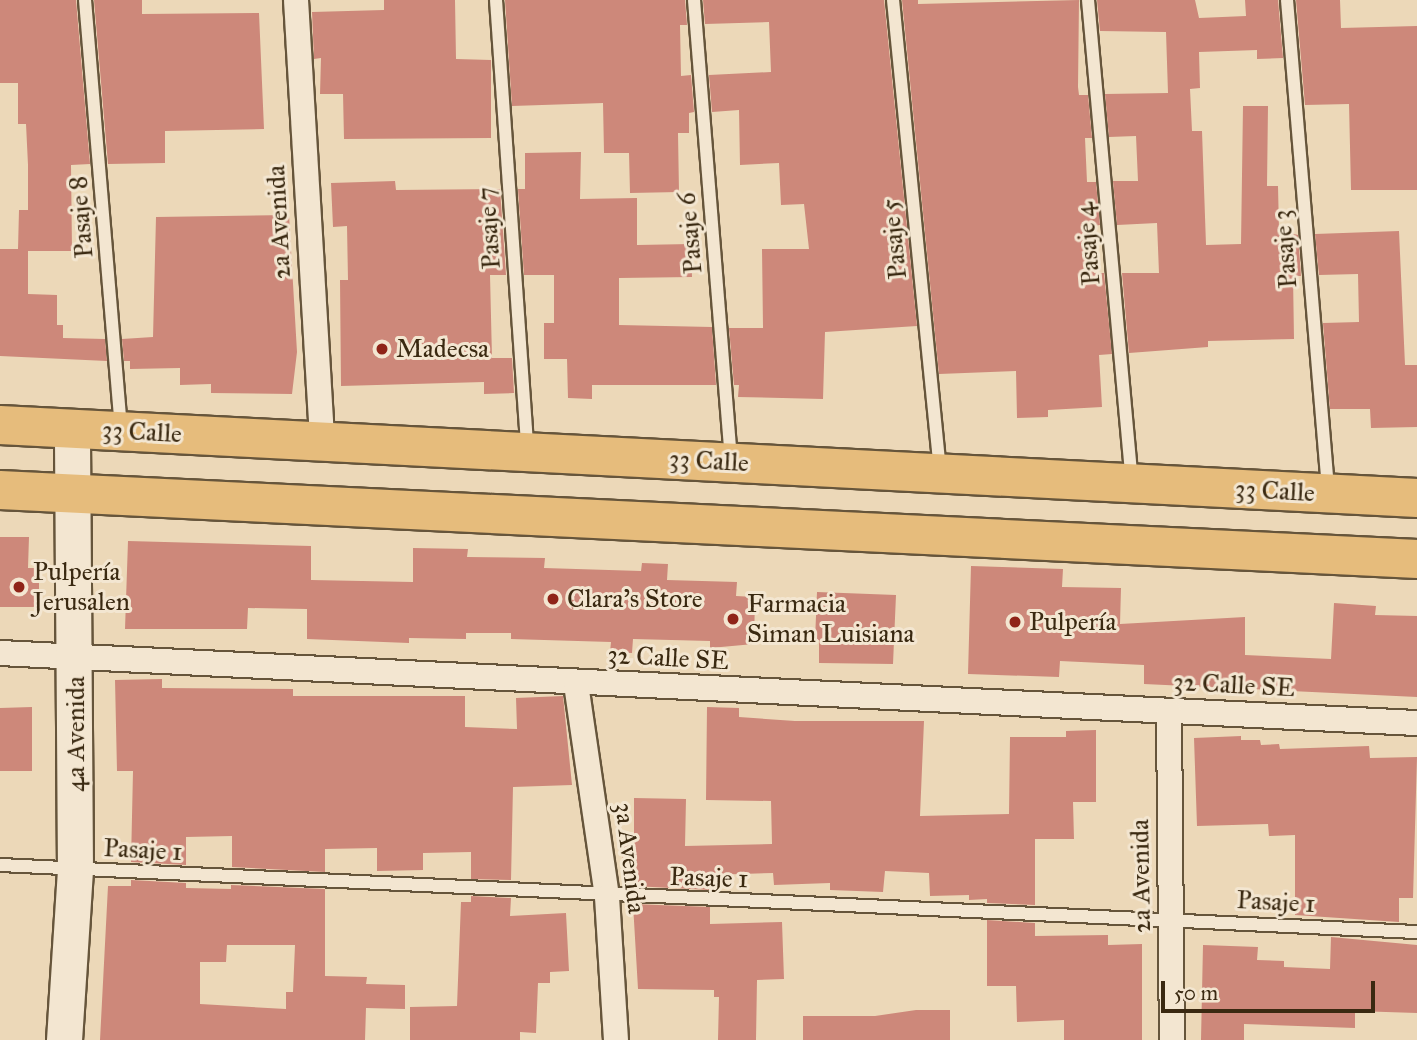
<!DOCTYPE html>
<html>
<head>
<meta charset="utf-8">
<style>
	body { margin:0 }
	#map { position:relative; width:1417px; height:1040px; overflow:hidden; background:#ecd8b8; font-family:"IM FELL Great Primer",serif }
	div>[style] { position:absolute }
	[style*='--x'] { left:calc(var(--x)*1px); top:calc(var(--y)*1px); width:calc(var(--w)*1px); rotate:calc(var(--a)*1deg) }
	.building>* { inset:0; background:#cd887a }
	.roads { filter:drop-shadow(2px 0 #66553b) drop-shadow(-2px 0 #66553b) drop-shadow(0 2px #66553b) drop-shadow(0 -2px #66553b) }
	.lane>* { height:12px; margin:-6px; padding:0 6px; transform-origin:6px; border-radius:6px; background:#f3e6d1 }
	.street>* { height:24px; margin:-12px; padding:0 12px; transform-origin:12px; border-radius:12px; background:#f3e6d1 }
	.secondary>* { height:35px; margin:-17.5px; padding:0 17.5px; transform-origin:17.5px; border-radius:17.5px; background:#f3e6d1 }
	.primary>* { height:38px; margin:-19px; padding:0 19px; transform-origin:19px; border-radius:19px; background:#e6bc7c }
	.dots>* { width:19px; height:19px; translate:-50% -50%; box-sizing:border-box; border:4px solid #f3e6d1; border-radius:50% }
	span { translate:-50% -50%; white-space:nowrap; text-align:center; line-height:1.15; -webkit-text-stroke:6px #f3e6d1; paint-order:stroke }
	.street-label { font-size:26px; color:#3a2911 }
	.poi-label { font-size:26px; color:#3a2911 }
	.left { translate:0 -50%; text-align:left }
	.scale { position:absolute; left:1161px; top:981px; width:214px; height:32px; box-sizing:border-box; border:4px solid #3a2911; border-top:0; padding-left:9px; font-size:21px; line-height:24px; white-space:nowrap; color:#3a2911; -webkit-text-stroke:5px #f3e6d1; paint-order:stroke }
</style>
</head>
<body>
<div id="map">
	<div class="building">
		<div style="clip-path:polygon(0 0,76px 0,90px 164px,71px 165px,72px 251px,28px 251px,28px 294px,57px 295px,57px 325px,63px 325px,63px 346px,63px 338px,105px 339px,107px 361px,0 356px,0 249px,18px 249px,19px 210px,28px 210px,28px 165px,26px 124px,18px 124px,18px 83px,0 83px)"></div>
		<div style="clip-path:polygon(94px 0,142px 0,142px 14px,259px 13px,264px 129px,165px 131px,165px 163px,108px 164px)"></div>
		<div style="clip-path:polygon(384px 0,455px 0,456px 59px,491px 60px,491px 138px,344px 139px,343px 94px,320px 94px,321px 58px,314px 59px,312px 12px,384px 10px)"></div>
		<div style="clip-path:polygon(505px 0,685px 0,687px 25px,680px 25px,681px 76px,691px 75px,694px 112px,689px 113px,689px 133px,678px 133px,679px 192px,630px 193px,629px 153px,604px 153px,603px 103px,512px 106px)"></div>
		<div style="clip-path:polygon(703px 0,884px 0,917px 326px,825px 332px,823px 399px,738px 397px,739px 385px,734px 385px,729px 328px,763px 328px,762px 249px,809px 249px,804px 204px,781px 205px,779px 163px,740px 165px,739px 110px,712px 112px,709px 75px,771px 72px,769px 22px,705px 24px)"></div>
		<div style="clip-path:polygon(902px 0,918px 0,918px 4px,1079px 0,1078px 87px,1079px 95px,1088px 95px,1092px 138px,1085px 138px,1087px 182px,1096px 182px,1100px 225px,1093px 226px,1094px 273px,1104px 273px,1112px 354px,1099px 355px,1102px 407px,1048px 410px,1048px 417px,1017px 418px,1016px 371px,939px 374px)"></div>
		<div style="clip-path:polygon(1097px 0,1195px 0,1199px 18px,1246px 16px,1245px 0,1278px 0,1283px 58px,1257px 59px,1257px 50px,1199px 52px,1200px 88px,1190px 89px,1192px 131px,1202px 131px,1206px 245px,1241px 244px,1243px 106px,1268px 106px,1267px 186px,1278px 186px,1279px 230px,1298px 235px,1301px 276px,1293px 276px,1294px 339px,1208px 341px,1208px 347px,1129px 353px,1122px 273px,1159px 273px,1157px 223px,1117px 225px,1113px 181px,1138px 181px,1136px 136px,1109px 137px,1105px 94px,1168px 93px,1166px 32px,1100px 31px)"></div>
		<div style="clip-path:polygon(1296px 0,1340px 0,1341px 28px,1417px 26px,1417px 190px,1351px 190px,1349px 104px,1305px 105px)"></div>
		<div style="clip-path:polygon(581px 152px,580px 199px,637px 198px,637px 245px,691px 244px,692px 277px,619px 278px,619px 325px,712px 327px,716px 385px,592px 385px,592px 399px,568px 398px,567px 359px,544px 359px,544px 323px,554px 323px,554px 275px,524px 275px,518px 189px,525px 189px,525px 153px)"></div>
		<div style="clip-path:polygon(395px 181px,396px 190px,500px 189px,506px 275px,490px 275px,492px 358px,512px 358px,514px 393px,484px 394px,484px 382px,341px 386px,340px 280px,348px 280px,347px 226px,333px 227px,331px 183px)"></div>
		<div style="clip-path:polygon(289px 215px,297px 352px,292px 394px,211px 393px,211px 384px,180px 385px,180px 368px,130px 369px,130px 361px,124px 361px,122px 339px,153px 337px,156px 217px)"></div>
		<div style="clip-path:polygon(1399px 231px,1405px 365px,1417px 365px,1417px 427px,1371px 428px,1370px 409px,1330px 409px,1323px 323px,1359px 322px,1358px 274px,1319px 275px,1315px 234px)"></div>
		<div style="clip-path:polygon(0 537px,29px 537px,28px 568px,39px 568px,39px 607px,0 607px)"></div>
		<div style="clip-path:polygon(128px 541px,311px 546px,311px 580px,413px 582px,413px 548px,468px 549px,467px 557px,545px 558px,544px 568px,641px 571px,642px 563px,668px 564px,667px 580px,737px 582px,736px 596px,755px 597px,754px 644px,710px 648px,710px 641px,633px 639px,632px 653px,610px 652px,611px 642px,511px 639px,511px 633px,466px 633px,466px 639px,409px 638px,409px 643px,307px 639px,307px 609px,248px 608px,247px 629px,125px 629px)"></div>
		<div style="clip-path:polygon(971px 566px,1063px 569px,1062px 587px,1121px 588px,1120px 624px,1245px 617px,1245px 655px,1331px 659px,1334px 603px,1376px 606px,1375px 615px,1417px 616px,1417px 697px,1144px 684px,1144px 665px,1060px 661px,1059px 677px,968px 674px)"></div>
		<div style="clip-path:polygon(817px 592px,896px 595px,893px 664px,819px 663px,819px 640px,815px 640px)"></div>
		<div style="clip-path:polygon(162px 679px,162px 688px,293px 689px,293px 696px,465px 696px,465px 727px,517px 729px,516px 698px,563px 696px,572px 785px,513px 787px,511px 880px,471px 879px,471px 852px,423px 853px,423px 870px,377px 871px,377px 848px,325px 849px,325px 872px,232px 867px,232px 836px,186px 837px,186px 865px,131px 862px,133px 771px,117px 771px,115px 680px)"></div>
		<div style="clip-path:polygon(32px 707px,32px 771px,0 771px,0 708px)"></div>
		<div style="clip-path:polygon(707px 707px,739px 708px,739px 717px,795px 721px,924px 721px,920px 816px,1009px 814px,1010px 737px,1066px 737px,1066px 731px,1096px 730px,1096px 802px,1073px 802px,1074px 839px,1035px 839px,1035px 905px,987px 903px,987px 899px,969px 900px,969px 895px,930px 896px,929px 873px,885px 871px,883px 892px,830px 890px,830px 883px,774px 885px,773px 873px,710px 875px,710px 890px,633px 886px,633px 881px,622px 880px,623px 835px,634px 836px,634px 798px,686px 799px,685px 846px,772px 844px,771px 801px,706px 800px)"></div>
		<div style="clip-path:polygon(1241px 736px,1241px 740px,1260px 740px,1261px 745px,1279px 744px,1280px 749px,1369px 746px,1370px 758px,1417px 757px,1413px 898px,1399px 898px,1399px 922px,1295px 915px,1295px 835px,1269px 836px,1268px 824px,1197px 826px,1194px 738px)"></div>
		<div style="clip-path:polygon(evenodd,131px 880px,186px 883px,186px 888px,231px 889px,231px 885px,325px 889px,325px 976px,367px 977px,366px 984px,405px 985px,405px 1009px,366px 1008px,365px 1040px,100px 1040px,108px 886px,131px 886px,131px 880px,227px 945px,295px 945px,293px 992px,286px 992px,286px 1009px,200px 1004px,200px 962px,226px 962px,227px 945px)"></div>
		<div style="clip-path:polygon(471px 896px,511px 898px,510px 916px,566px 913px,569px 971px,550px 972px,550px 983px,538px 983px,536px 1033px,520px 1032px,520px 1040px,410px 1040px,410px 1007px,457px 1006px,461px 902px,471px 902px)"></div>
		<div style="clip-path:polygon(633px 904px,710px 907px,710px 924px,782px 922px,784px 979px,757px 980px,756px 1040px,718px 1040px,719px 997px,714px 997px,714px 990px,638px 989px)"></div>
		<div style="clip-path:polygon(987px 920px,1035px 923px,1035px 936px,1108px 935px,1108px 945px,1142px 944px,1142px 1040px,1064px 1040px,1064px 1020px,1017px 1022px,1016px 986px,987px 986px)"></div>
		<div style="clip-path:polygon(1331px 937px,1417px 945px,1417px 1013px,1355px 1011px,1355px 1028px,1244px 1024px,1244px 1040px,1201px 1040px,1203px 945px,1258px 947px,1257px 960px,1284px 961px,1284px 967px,1330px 969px)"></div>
		<div style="clip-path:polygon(916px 1010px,950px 1010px,950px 1040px,803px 1040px,803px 1016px,875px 1016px)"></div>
	</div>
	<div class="roads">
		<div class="lane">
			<div style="--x:85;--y:0;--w:431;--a:85.2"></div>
			<div style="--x:496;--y:0;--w:449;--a:86"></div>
			<div style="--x:694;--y:0;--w:460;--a:85.4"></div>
			<div style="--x:893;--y:0;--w:472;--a:84.3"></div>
			<div style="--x:1088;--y:0;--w:483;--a:84.8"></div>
			<div style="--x:1287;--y:0;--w:492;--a:85.2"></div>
			<div style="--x:0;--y:865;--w:1419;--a:2.71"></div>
		</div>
		<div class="street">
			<div style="--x:296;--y:0;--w:442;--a:86.6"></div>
			<div style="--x:0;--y:653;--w:1419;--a:2.83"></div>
			<div style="--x:576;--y:684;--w:215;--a:81.7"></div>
			<div style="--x:607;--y:897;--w:143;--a:86.4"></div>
			<div style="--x:1169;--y:712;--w:328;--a:89.5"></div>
		</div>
		<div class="secondary">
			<div style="--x:64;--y:1040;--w:171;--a:-86.3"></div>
			<div style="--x:75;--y:869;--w:440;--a:-90.4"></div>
		</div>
		<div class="primary">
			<div style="--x:0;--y:425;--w:1419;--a:2.95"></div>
			<div style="--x:0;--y:490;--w:1419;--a:2.79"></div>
		</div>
	</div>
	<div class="dots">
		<div style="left:382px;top:349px;background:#8f2418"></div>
		<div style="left:19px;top:587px;background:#8f2418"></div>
		<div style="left:553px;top:599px;background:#8f2418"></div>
		<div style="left:733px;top:619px;background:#8f2418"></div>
		<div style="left:1015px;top:622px;background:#8f2418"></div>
	</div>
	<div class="street-label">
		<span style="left:81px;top:217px;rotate:-95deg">Pasaje 8</span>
		<span style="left:279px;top:222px;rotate:-93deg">2a Avenida</span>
		<span style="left:489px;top:228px;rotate:-94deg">Pasaje 7</span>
		<span style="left:690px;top:233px;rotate:-95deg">Pasaje 6</span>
		<span style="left:894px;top:239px;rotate:-96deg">Pasaje 5</span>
		<span style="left:1088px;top:244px;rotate:-95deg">Pasaje 4</span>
		<span style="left:1285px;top:249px;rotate:-95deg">Pasaje 3</span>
		<span style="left:142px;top:432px;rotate:3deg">33 Calle</span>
		<span style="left:709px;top:461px;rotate:3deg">33 Calle</span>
		<span style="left:1275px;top:491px;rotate:3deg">33 Calle</span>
		<span style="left:668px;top:658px;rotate:3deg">32 Calle SE</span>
		<span style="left:1234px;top:685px;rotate:3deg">32 Calle SE</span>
		<span style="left:76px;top:734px;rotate:-90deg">4a Avenida</span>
		<span style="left:143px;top:850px;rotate:3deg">Pasaje 1</span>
		<span style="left:630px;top:858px;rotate:83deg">3a Avenida</span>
		<span style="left:1141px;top:876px;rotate:-91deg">2a Avenida</span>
		<span style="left:709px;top:878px;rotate:2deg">Pasaje 1</span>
		<span style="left:1276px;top:902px;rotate:3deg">Pasaje 1</span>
	</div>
	<div class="poi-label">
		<span class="left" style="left:396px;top:349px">Madecsa</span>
		<span class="left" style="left:33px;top:587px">Pulpería<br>Jerusalen</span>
		<span class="left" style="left:567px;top:599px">Clara's Store</span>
		<span class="left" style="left:747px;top:619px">Farmacia<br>Siman Luisiana</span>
		<span class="left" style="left:1029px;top:622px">Pulpería</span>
	</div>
	<div class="scale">50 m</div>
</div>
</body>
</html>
